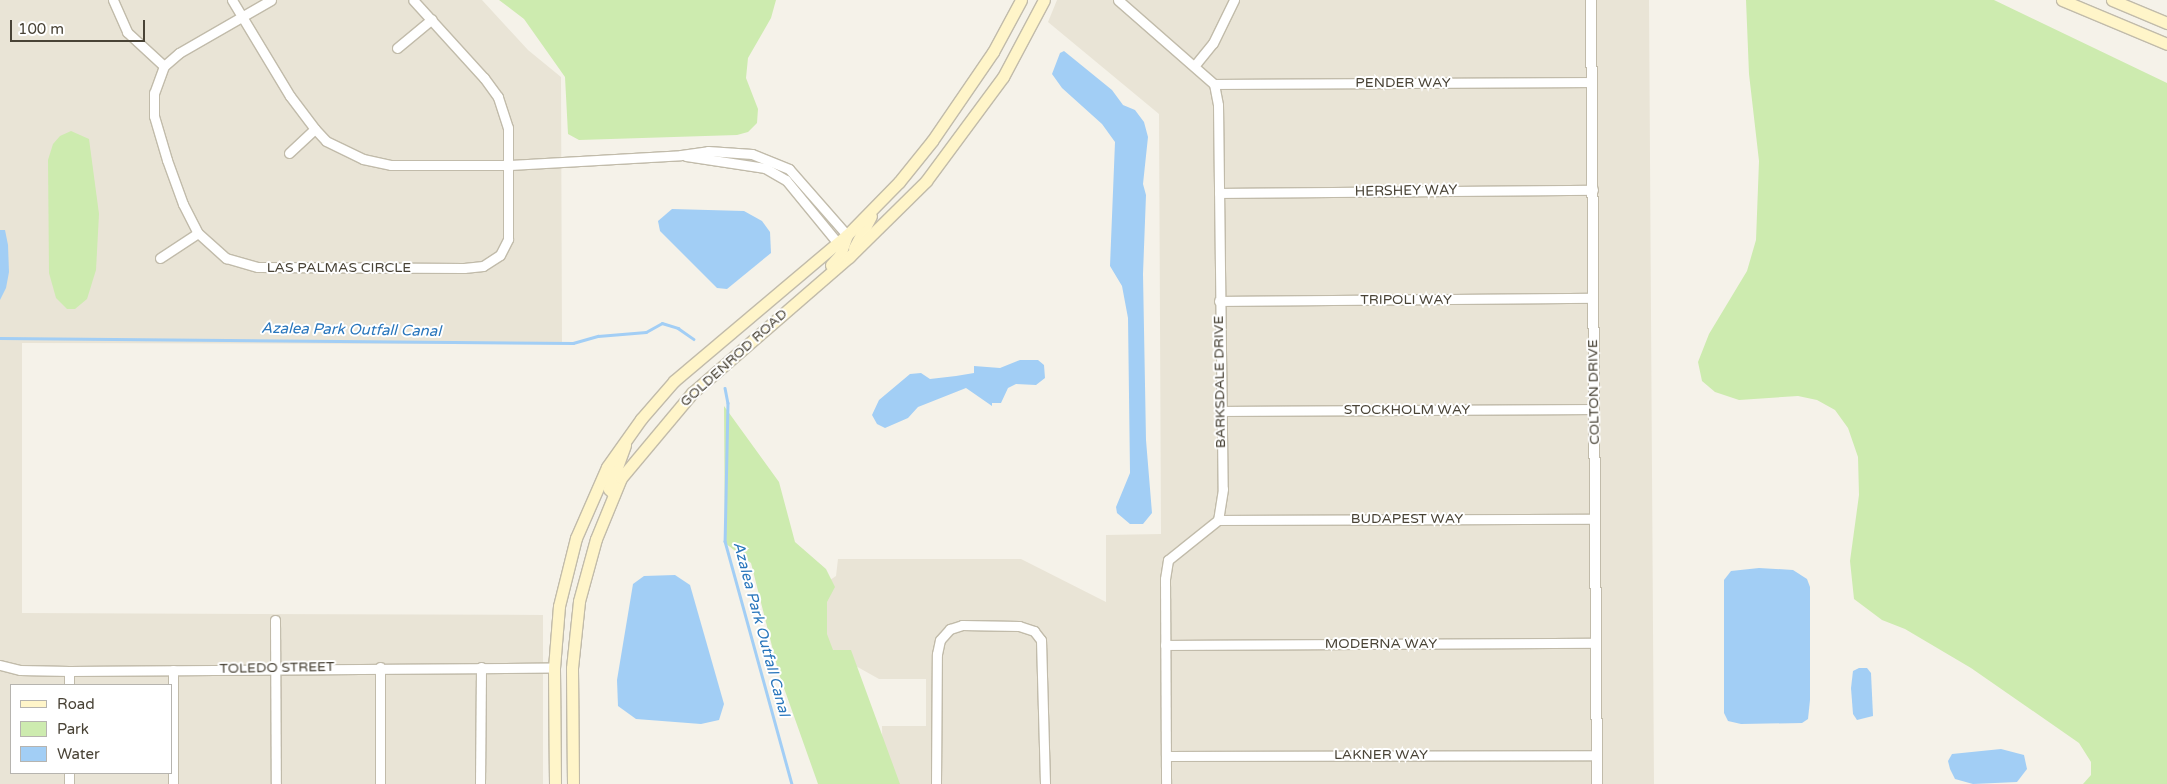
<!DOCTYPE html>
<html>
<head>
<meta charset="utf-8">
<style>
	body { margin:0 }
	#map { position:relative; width:2167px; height:784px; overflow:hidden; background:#f5f2e9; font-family:"Varela Round",sans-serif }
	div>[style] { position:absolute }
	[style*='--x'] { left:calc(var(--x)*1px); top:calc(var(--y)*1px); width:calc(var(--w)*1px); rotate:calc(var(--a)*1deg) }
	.residential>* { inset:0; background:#e9e4d6 }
	.green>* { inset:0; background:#cdebaf }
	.water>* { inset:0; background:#a2cef5 }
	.stream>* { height:2.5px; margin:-1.25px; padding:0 1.25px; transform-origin:1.25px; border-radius:1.25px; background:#a2cef5 }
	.roads { filter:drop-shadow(1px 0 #c1bbaa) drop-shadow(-1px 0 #c1bbaa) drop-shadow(0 1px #c1bbaa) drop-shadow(0 -1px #c1bbaa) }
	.minor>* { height:9px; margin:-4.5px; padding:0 4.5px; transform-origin:4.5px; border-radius:4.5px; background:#fff }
	.tertiary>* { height:10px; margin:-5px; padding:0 5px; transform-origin:5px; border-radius:5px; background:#fff }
	.secondary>* { height:11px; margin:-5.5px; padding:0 5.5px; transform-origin:5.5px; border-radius:5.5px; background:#fff5c9 }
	span { translate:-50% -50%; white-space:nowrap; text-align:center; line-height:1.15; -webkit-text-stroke:4px #fff; paint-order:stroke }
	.street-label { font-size:14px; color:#494336 }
	.water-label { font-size:15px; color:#2976bc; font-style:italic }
	.legend { position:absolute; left:10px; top:684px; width:162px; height:90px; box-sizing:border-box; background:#fff; border:1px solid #b6b4af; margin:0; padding:6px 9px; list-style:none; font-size:15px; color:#494336 }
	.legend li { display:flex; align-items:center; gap:10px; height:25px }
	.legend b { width:25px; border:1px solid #b6b4af }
	.scale { position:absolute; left:10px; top:20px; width:135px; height:22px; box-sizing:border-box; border:2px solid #494336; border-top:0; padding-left:6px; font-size:15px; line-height:18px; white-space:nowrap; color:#494336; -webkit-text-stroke:4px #fff; paint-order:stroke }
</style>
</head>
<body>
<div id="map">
	<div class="residential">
		<div style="clip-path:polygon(evenodd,0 0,482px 0,528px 50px,561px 77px,562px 344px,22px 343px,22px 613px,543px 615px,543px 784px,0 784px,0 0,11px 685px,171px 685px,171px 773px,11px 773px,11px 685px)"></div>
		<div style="clip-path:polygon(1057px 0,1649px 0,1654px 784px,883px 784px,882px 726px,926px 726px,926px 679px,879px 679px,854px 665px,825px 668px,827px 582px,836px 576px,838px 559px,1021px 559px,1106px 602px,1106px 535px,1161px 534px,1159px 114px,1048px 22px)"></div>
	</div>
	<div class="green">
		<div style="clip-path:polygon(499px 0,776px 0,771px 18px,748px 58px,746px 78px,758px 109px,757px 123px,748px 132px,737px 135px,579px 140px,568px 134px,565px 77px,524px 19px)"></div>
		<div style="clip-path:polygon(1746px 0,1994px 0,2167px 83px,2167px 784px,2083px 784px,2091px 775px,2091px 762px,2079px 743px,1971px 668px,1905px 629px,1882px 620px,1854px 599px,1850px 561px,1859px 495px,1858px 457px,1848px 428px,1835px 410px,1817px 400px,1798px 396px,1739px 400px,1715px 392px,1702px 381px,1698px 362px,1709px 334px,1747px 271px,1756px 240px,1759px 161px,1749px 74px)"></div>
		<div style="clip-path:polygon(71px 131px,89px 139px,99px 214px,96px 270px,87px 299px,75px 309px,67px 309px,56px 298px,49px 273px,48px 160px,53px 144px,60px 136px)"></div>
		<div style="clip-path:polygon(724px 406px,779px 482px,795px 542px,826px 569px,835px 587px,827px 602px,827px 634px,833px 650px,851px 650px,900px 784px,818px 784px,779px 674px,751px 563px,725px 543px)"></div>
	</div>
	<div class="water">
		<div style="clip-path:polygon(1064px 51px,1112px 90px,1123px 105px,1135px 110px,1144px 122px,1148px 137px,1143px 184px,1146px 195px,1143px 274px,1146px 440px,1152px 513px,1143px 524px,1130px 524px,1117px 513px,1116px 507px,1130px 473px,1128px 318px,1122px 286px,1110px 266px,1115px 142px,1102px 124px,1062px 88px,1052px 74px,1060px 53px)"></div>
		<div style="clip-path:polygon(672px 209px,744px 211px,762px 221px,770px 232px,771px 253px,727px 289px,717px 288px,660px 231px,658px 221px)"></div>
		<div style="clip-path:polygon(0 230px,5px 230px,8px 245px,9px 272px,6px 288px,0 300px)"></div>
		<div style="clip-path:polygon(1020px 360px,1038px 360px,1044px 365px,1045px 378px,1036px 385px,1016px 384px,1008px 388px,1001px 403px,992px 403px,992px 406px,966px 388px,918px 407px,908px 418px,885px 428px,877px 424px,872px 415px,879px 400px,910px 374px,921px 373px,930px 379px,956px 376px,974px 373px,974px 366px,1000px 368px)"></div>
		<div style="clip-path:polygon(1759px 568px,1793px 570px,1807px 579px,1810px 587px,1810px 700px,1808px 719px,1802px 723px,1741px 724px,1728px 721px,1724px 713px,1724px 580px,1731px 571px)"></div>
		<div style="clip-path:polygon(675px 575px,690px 585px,724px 704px,719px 720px,701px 724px,636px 719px,618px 706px,617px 680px,633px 584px,644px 576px)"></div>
		<div style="clip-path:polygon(1859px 668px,1867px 668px,1871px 673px,1873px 716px,1857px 720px,1853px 714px,1851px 688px,1853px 671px)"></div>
		<div style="clip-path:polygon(2001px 749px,2024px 755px,2027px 769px,2017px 782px,1973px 784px,1955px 779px,1950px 769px,1948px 761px,1952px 754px)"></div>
	</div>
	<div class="stream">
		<div style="--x:0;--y:338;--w:573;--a:0.5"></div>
		<div style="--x:573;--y:343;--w:26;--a:-16"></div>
		<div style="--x:598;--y:336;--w:48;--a:-4.8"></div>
		<div style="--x:646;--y:332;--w:18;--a:-29"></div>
		<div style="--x:662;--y:323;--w:17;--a:17"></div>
		<div style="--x:678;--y:328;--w:19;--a:35"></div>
		<div style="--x:725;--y:388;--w:15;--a:79"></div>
		<div style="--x:728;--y:403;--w:138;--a:91.2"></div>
		<div style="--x:725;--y:541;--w:252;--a:74.6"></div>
	</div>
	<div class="roads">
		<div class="minor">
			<div style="--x:113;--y:0;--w:35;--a:66"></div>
			<div style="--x:127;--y:32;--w:50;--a:42.6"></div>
			<div style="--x:232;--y:0;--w:112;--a:58.9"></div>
			<div style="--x:290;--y:96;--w:41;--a:52.9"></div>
			<div style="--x:315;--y:129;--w:16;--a:47"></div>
			<div style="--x:326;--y:141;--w:41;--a:25.9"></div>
			<div style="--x:363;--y:159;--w:29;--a:12"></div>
			<div style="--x:391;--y:165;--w:119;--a:0"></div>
			<div style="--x:510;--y:165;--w:171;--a:-3.3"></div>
			<div style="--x:681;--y:155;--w:27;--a:-8"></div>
			<div style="--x:708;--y:151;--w:44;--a:3.9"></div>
			<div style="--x:752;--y:154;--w:40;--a:22"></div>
			<div style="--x:789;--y:169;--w:88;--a:48.7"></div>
			<div style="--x:271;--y:0;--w:106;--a:150.1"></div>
			<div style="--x:179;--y:53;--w:20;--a:139"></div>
			<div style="--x:164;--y:66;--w:29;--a:110"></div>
			<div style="--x:154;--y:93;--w:23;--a:90"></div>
			<div style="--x:154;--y:116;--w:46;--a:73.5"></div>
			<div style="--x:167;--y:160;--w:47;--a:70"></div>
			<div style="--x:183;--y:204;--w:33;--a:63"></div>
			<div style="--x:198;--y:233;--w:38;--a:42"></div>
			<div style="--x:226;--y:258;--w:33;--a:16"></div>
			<div style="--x:258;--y:267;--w:206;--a:0.3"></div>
			<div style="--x:464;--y:268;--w:19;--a:-6"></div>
			<div style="--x:483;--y:266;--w:20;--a:-33"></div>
			<div style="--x:500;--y:255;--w:18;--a:-63"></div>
			<div style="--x:508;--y:239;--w:111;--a:-90"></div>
			<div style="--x:508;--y:128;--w:33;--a:-108"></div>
			<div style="--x:498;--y:97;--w:24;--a:-126"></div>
			<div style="--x:484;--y:78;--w:105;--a:-132.3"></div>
			<div style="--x:1118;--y:0;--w:128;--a:41.2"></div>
			<div style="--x:1214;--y:84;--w:21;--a:79"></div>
			<div style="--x:1218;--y:105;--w:384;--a:89.3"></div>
			<div style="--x:1223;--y:489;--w:31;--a:99"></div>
			<div style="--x:1218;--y:520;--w:64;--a:141.3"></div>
			<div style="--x:1168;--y:560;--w:19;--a:99"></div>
			<div style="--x:1165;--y:579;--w:205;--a:89.7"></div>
			<div style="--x:397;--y:48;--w:45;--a:-39.6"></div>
			<div style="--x:1195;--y:65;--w:28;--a:-51"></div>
			<div style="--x:1213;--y:43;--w:48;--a:-64"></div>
			<div style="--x:1214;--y:84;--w:378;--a:-0.3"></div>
			<div style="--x:289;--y:153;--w:35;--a:-43"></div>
			<div style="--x:686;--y:156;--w:80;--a:8.6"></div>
			<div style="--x:765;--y:168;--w:24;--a:30"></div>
			<div style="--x:786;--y:180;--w:80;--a:50.6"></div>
			<div style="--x:1219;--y:193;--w:374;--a:-0.5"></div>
			<div style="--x:160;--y:258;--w:45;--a:-33.3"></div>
			<div style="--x:1219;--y:301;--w:374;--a:-0.5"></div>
			<div style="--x:1220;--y:411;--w:374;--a:-0.3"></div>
			<div style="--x:1218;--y:520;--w:377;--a:-0.2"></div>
			<div style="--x:275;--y:620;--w:164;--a:89.7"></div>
			<div style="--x:1165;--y:645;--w:431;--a:-0.3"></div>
			<div style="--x:0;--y:665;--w:21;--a:14"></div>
			<div style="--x:20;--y:670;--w:49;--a:1.2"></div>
			<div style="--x:69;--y:671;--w:485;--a:-0.4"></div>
			<div style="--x:380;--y:667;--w:117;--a:90"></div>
			<div style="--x:173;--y:670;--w:114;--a:90"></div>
			<div style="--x:69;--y:671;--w:14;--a:90"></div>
			<div style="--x:1166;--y:756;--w:431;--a:-0.1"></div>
			<div style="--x:69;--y:773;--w:11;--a:90"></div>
			<div style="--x:480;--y:784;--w:117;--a:-89.5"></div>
			<div style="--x:936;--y:784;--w:130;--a:-89.6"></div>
			<div style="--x:937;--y:654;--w:14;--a:-78"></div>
			<div style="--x:940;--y:640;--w:15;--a:-48"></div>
			<div style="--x:950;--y:629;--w:13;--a:-18"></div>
			<div style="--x:962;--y:625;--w:57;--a:1"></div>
			<div style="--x:1019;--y:626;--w:16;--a:18"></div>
			<div style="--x:1034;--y:631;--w:11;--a:52"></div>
			<div style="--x:1041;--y:640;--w:144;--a:88.4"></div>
		</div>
		<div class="tertiary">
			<div style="--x:1591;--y:0;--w:784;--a:89.56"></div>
		</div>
		<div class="secondary">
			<div style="--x:2062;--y:0;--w:114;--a:22.7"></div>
			<div style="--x:2112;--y:0;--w:60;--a:22.7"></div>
			<div style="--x:854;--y:248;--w:36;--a:-62"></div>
			<div style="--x:831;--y:265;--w:13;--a:-48"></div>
			<div style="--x:840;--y:255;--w:21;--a:-71"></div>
			<div style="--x:614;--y:494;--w:7;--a:-135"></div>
			<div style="--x:609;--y:489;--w:47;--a:-70"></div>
			<div style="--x:555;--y:784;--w:116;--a:-90.5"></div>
			<div style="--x:554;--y:668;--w:62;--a:-85.4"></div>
			<div style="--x:559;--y:606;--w:70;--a:-76"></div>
			<div style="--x:576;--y:538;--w:77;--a:-66.4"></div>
			<div style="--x:607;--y:467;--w:59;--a:-54.7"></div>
			<div style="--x:641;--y:419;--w:50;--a:-49"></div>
			<div style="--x:674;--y:381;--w:226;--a:-40.2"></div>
			<div style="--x:847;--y:235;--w:74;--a:-45.5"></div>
			<div style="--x:899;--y:182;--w:53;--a:-51.2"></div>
			<div style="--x:932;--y:141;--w:108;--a:-55.6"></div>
			<div style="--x:993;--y:52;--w:59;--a:-61.7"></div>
			<div style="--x:573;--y:784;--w:116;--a:-90.5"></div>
			<div style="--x:572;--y:668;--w:67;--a:-84"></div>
			<div style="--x:579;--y:601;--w:64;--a:-74.7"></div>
			<div style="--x:596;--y:539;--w:66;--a:-67.7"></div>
			<div style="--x:621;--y:478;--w:111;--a:-50.1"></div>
			<div style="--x:692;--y:393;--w:208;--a:-40.9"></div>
			<div style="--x:849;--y:257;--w:108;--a:-44.6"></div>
			<div style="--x:926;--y:181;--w:129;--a:-53.5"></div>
			<div style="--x:1003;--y:77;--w:87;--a:-62"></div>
		</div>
	</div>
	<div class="street-label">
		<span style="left:1403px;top:83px">PENDER WAY</span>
		<span style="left:1406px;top:191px;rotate:-1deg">HERSHEY WAY</span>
		<span style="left:339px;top:268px">LAS PALMAS CIRCLE</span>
		<span style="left:1406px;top:300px">TRIPOLI WAY</span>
		<span style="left:734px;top:358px;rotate:-42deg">GOLDENROD ROAD</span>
		<span style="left:1220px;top:382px;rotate:-91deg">BARKSDALE DRIVE</span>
		<span style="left:1594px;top:392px;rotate:-91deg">COLTON DRIVE</span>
		<span style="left:1407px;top:410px">STOCKHOLM WAY</span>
		<span style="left:1407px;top:519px">BUDAPEST WAY</span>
		<span style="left:1381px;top:644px">MODERNA WAY</span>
		<span style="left:277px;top:668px;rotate:-1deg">TOLEDO STREET</span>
		<span style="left:1381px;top:755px">LAKNER WAY</span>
	</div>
	<div class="water-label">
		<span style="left:351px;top:330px;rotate:1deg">Azalea Park Outfall Canal</span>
		<span style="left:761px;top:629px;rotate:75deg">Azalea Park Outfall Canal</span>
	</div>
	<ul class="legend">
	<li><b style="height:6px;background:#fff5c9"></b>Road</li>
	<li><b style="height:14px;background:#cdebaf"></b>Park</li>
	<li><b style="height:14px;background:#a2cef5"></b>Water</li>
	</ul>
	<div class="scale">100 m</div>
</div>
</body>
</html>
